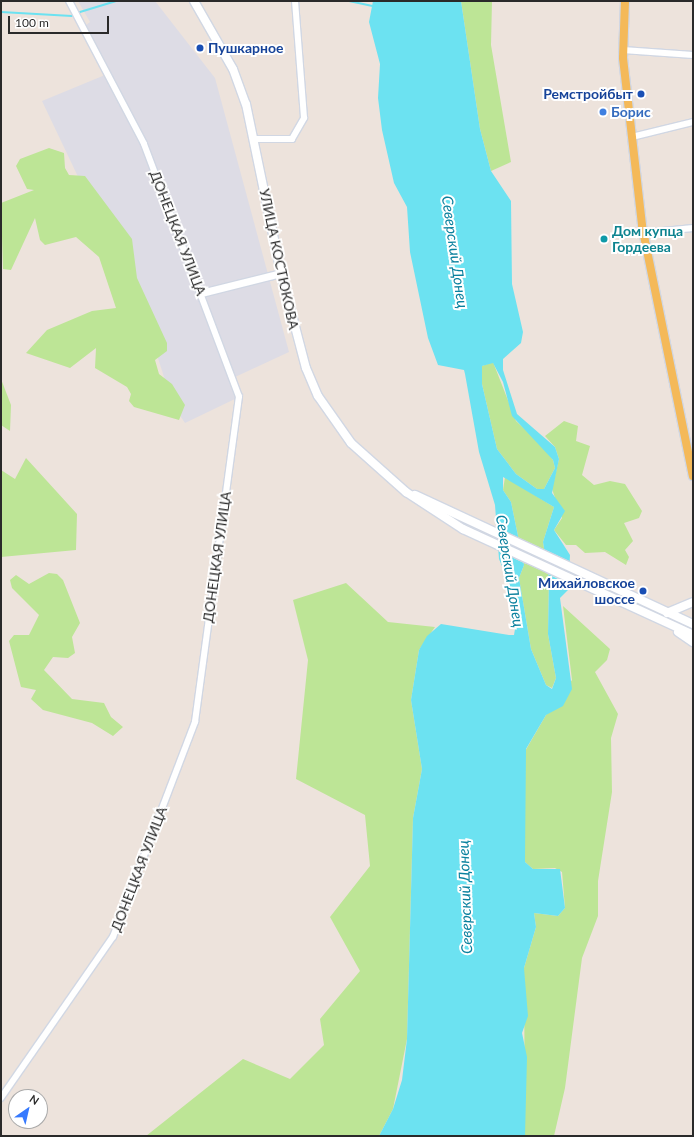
<!DOCTYPE html>
<html>
<head>
<meta charset="utf-8">
<style>
	body { margin:0 }
	#map { position:relative; width:694px; height:1137px; overflow:hidden; background:#ede3dc; font-family:Lato,sans-serif }
	div>[style] { position:absolute }
	[style*='--x'] { left:calc(var(--x)*1px); top:calc(var(--y)*1px); width:calc(var(--w)*1px); rotate:calc(var(--a)*1deg) }
	.industrial>* { inset:0; background:#dddce5 }
	.green>* { inset:0; background:#bde596 }
	.water>* { inset:0; background:#6ce2f1 }
	.pier>* { inset:0; background:#ede3dc }
	.stream>* { height:2px; margin:-1px; padding:0 1px; transform-origin:1px; border-radius:1px; background:#6ce2f1 }
	.roads { filter:drop-shadow(1px 0 #d1d7e3) drop-shadow(-1px 0 #d1d7e3) drop-shadow(0 1px #d1d7e3) drop-shadow(0 -1px #d1d7e3) }
	.minor>* { height:5.5px; margin:-2.75px; padding:0 2.75px; transform-origin:2.75px; border-radius:2.75px; background:#fff }
	.tertiary>* { height:7px; margin:-3.5px; padding:0 3.5px; transform-origin:3.5px; border-radius:3.5px; background:#fff }
	.secondary>* { height:8px; margin:-4px; padding:0 4px; transform-origin:4px; border-radius:4px; background:#fff }
	.primary>* { height:8px; margin:-4px; padding:0 4px; transform-origin:4px; border-radius:4px; background:#f4b959 }
	.dots>* { width:11px; height:11px; translate:-50% -50%; box-sizing:border-box; border:2px solid #fff; border-radius:50% }
	span { translate:-50% -50%; white-space:nowrap; text-align:center; line-height:1.15; -webkit-text-stroke:4px #fff; paint-order:stroke }
	.transit-label { font-size:14px; color:#164399; font-weight:700 }
	.left { translate:0 -50%; text-align:left }
	.right { translate:-100% -50%; text-align:right }
	.shop-label { font-size:14px; color:#366cbe; font-weight:700 }
	.culture-label { font-size:14px; color:#0d838f; font-weight:700 }
	.street-label { font-size:14px; color:#2a2a2a }
	.water-label { font-size:15px; color:#0a819e; font-style:italic }
	.frame { position:absolute; inset:0; border:2px solid #2a2a2a; pointer-events:none }
	.north { position:absolute; left:8px; top:1089px; width:40px; height:40px; box-sizing:border-box; background:#fff; border:1px solid #aaa; border-radius:50%; rotate:34deg; font-size:11px; font-weight:700; line-height:16px; text-align:center; color:#2a2a2a }
	.north::after { content:''; display:block; margin:auto; width:14px; height:18px; background:#377afe; clip-path:polygon(50% 0,100% 100%,50% 72%,0 100%) }
	.scale { position:absolute; left:8px; top:16px; width:101px; height:18px; box-sizing:border-box; border:2px solid #2a2a2a; border-top:0; padding-left:5px; font-size:12px; line-height:14px; white-space:nowrap; color:#2a2a2a; -webkit-text-stroke:3px #fff; paint-order:stroke }
</style>
</head>
<body>
<div id="map">
	<div class="industrial">
		<div style="clip-path:polygon(78px 1px,155px 1px,215px 78px,289px 352px,233px 378px,239px 397px,185px 423px,173px 405px,114px 221px,81px 183px,42px 101px,105px 75px,80px 30px,90px 22px)"></div>
	</div>
	<div class="green">
		<div style="clip-path:polygon(461px 1px,492px 1px,491px 45px,511px 162px,491px 171px,480px 129px)"></div>
		<div style="clip-path:polygon(49px 148px,64px 153px,65px 168px,69px 175px,85px 176px,132px 239px,137px 278px,167px 343px,167px 351px,155px 360px,159px 374px,172px 384px,185px 405px,179px 420px,134px 407px,129px 401px,131px 394px,127px 387px,95px 368px,96px 348px,70px 368px,26px 353px,47px 330px,92px 311px,116px 308px,99px 257px,76px 237px,45px 245px,40px 240px,35px 218px,11px 270px,3px 269px,1px 203px,34px 190px,27px 189px,16px 166px,20px 159px)"></div>
		<div style="clip-path:polygon(493px 362px,516px 421px,540px 443px,553px 460px,555px 468px,544px 489px,537px 489px,516px 474px,497px 449px,482px 384px,482px 366px)"></div>
		<div style="clip-path:polygon(1px 379px,11px 405px,10px 431px,1px 425px)"></div>
		<div style="clip-path:polygon(564px 421px,578px 426px,576px 441px,590px 446px,582px 475px,594px 485px,610px 481px,625px 484px,642px 511px,639px 518px,624px 523px,633px 541px,625px 550px,629px 557px,626px 565px,605px 552px,585px 553px,576px 545px,566px 545px,554px 530px,562px 518px,552px 489px,559px 459px,555px 447px,545px 436px)"></div>
		<div style="clip-path:polygon(26px 458px,77px 514px,76px 550px,1px 557px,1px 470px,15px 479px)"></div>
		<div style="clip-path:polygon(505px 477px,554px 507px,543px 542px,549px 579px,548px 634px,556px 678px,552px 688px,546px 685px,531px 649px,519px 578px,524px 565px,511px 502px,503px 490px)"></div>
		<div style="clip-path:polygon(49px 573px,57px 574px,63px 580px,80px 623px,72px 637px,75px 653px,68px 658px,53px 657px,44px 670px,72px 699px,104px 703px,111px 717px,123px 727px,113px 736px,92px 723px,43px 710px,31px 699px,36px 690px,21px 687px,9px 641px,14px 635px,29px 635px,39px 615px,12px 588px,10px 580px,16px 575px,29px 584px)"></div>
		<div style="clip-path:polygon(346px 583px,388px 622px,435px 627px,419px 650px,411px 700px,422px 769px,413px 818px,407px 1039px,393px 1109px,379px 1136px,146px 1136px,243px 1059px,290px 1079px,324px 1045px,320px 1019px,360px 971px,330px 917px,370px 866px,365px 815px,296px 779px,308px 660px,293px 600px)"></div>
		<div style="clip-path:polygon(563px 606px,610px 649px,607px 660px,595px 672px,618px 714px,611px 738px,612px 792px,598px 881px,598px 916px,582px 958px,565px 1088px,554px 1136px,525px 1136px,524px 968px,536px 927px,534px 913px,558px 916px,565px 908px,562px 872px,555px 868px,533px 869px,525px 862px,524px 753px,546px 715px,572px 680px)"></div>
	</div>
	<div class="water">
		<div style="clip-path:polygon(evenodd,373px 1px,461px 1px,480px 129px,491px 171px,511px 201px,512px 284px,523px 332px,521px 343px,503px 359px,503px 370px,517px 414px,555px 447px,559px 459px,552px 493px,565px 511px,554px 530px,570px 555px,568px 590px,560px 598px,572px 689px,563px 706px,546px 715px,526px 749px,525px 862px,533px 869px,560px 869px,565px 908px,558px 916px,534px 913px,536px 927px,524px 968px,528px 1016px,522px 1033px,527px 1057px,525px 1136px,379px 1136px,393px 1109px,402px 1080px,407px 1039px,413px 818px,422px 769px,411px 700px,419px 650px,427px 636px,441px 624px,509px 635px,514px 635px,515px 629px,509px 583px,499px 559px,495px 505px,479px 452px,465px 374px,464px 370px,438px 365px,428px 338px,410px 252px,407px 207px,394px 183px,382px 130px,378px 98px,380px 64px,369px 22px,373px 1px,493px 363px,503px 382px,512px 416px,553px 460px,555px 468px,544px 489px,537px 489px,516px 474px,497px 449px,482px 384px,482px 366px,493px 363px,373px 1px,503px 477px,554px 507px,543px 542px,549px 579px,548px 634px,556px 678px,552px 689px,546px 685px,531px 649px,519px 578px,524px 565px,511px 502px,503px 490px,503px 477px)"></div>
	</div>
	<div class="pier">
		<div style="clip-path:polygon(495px 528px,520px 539px,526px 564px,497px 550px)"></div>
		<div style="clip-path:polygon(543px 550px,571px 564px,570px 585px,546px 573px)"></div>
	</div>
	<div class="stream">
		<div style="--x:349;--y:1;--w:24;--a:12"></div>
		<div style="--x:1;--y:12;--w:71;--a:3.2"></div>
		<div style="--x:80;--y:12;--w:37;--a:-17"></div>
	</div>
	<div class="roads">
		<div class="minor">
			<div style="--x:623;--y:50;--w:70;--a:4.1"></div>
			<div style="--x:632;--y:137;--w:63;--a:-13.8"></div>
			<div style="--x:253;--y:139;--w:39;--a:0"></div>
			<div style="--x:292;--y:139;--w:24;--a:-60"></div>
			<div style="--x:304;--y:118;--w:117;--a:-94.4"></div>
			<div style="--x:643;--y:233;--w:50;--a:-5.7"></div>
			<div style="--x:1;--y:1098;--w:196;--a:-55.2"></div>
			<div style="--x:113;--y:937;--w:230;--a:-69.1"></div>
			<div style="--x:195;--y:722;--w:328;--a:-82.3"></div>
			<div style="--x:239;--y:397;--w:270;--a:-110.6"></div>
			<div style="--x:144;--y:144;--w:161;--a:-117.7"></div>
		</div>
		<div class="tertiary">
			<div style="--x:201;--y:293;--w:82;--a:-14"></div>
		</div>
		<div class="secondary">
			<div style="--x:194;--y:1;--w:78;--a:60.2"></div>
			<div style="--x:233;--y:69;--w:37;--a:70"></div>
			<div style="--x:246;--y:104;--w:173;--a:78.3"></div>
			<div style="--x:281;--y:273;--w:98;--a:75.3"></div>
			<div style="--x:306;--y:368;--w:30;--a:67"></div>
			<div style="--x:318;--y:396;--w:57;--a:54.9"></div>
			<div style="--x:351;--y:443;--w:74;--a:41.7"></div>
			<div style="--x:406;--y:492;--w:68;--a:33"></div>
			<div style="--x:463;--y:529;--w:253;--a:24.7"></div>
			<div style="--x:415;--y:495;--w:306;--a:24.9"></div>
			<div style="--x:667;--y:613;--w:28;--a:-23"></div>
			<div style="--x:678;--y:632;--w:18;--a:34"></div>
		</div>
		<div class="primary">
			<div style="--x:625;--y:1;--w:57;--a:92"></div>
			<div style="--x:623;--y:58;--w:169;--a:83.5"></div>
			<div style="--x:642;--y:226;--w:255;--a:78.5"></div>
		</div>
	</div>
	<div class="dots">
		<div style="left:200px;top:48px;background:#1a4fb4"></div>
		<div style="left:641px;top:94px;background:#1a4fb4"></div>
		<div style="left:603px;top:112px;background:#3f7fe0"></div>
		<div style="left:604px;top:239px;background:#0f9aa8"></div>
		<div style="left:643px;top:591px;background:#1a4fb4"></div>
	</div>
	<div class="transit-label">
		<span class="left" style="left:208px;top:48px">Пушкарное</span>
		<span class="right" style="left:633px;top:94px">Ремстройбыт</span>
		<span class="right" style="left:635px;top:591px">Михайловское<br>шоссе</span>
	</div>
	<div class="shop-label">
		<span class="left" style="left:611px;top:112px">Борис</span>
	</div>
	<div class="culture-label">
		<span class="left" style="left:612px;top:239px">Дом купца<br>Гордеева</span>
	</div>
	<div class="street-label">
		<span style="left:178px;top:233px;rotate:69deg">ДОНЕЦКАЯ УЛИЦА</span>
		<span style="left:279px;top:259px;rotate:78deg">УЛИЦА КОСТЮКОВА</span>
		<span style="left:217px;top:557px;rotate:-82deg">ДОНЕЦКАЯ УЛИЦА</span>
		<span style="left:139px;top:869px;rotate:-69deg">ДОНЕЦКАЯ УЛИЦА</span>
	</div>
	<div class="water-label">
		<span style="left:455px;top:252px;rotate:82deg">Северский Донец</span>
		<span style="left:510px;top:571px;rotate:81deg">Северский Донец</span>
		<span style="left:465px;top:897px;rotate:-92deg">Северский Донец</span>
	</div>
	<div class="frame"></div>
	<div class="north">N</div>
	<div class="scale">100 m</div>
</div>
</body>
</html>
